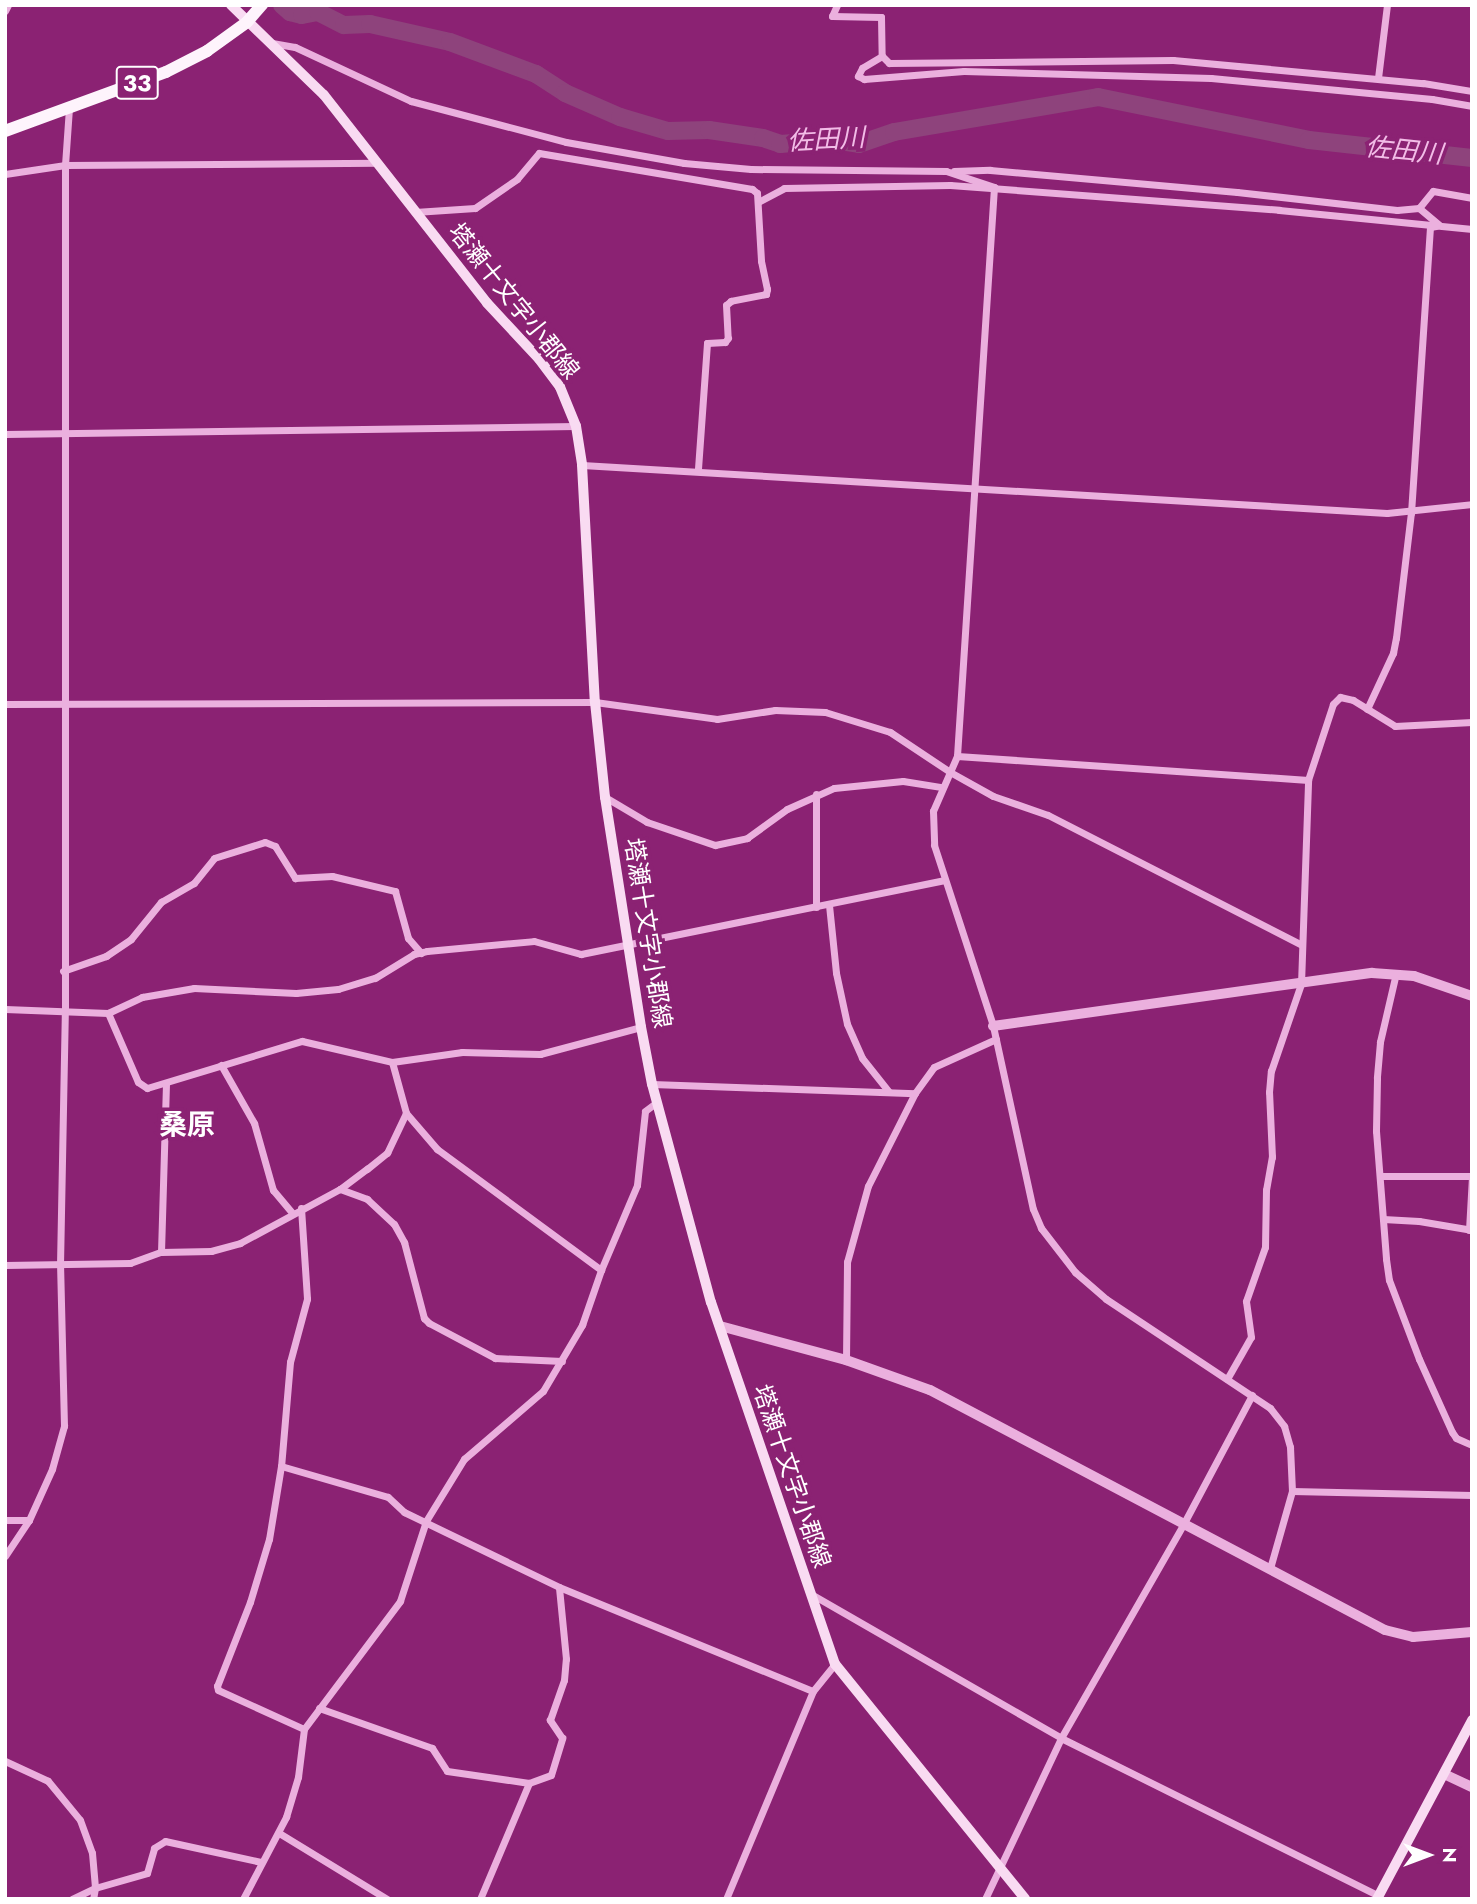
<!DOCTYPE html>
<html>
<head>
<meta charset="utf-8">
<style>
	body { margin:0 }
	#map { position:relative; width:1477px; height:1904px; overflow:hidden; background:#8b2273; font-family:Jost,"Noto Sans JP",sans-serif }
	div>[style] { position:absolute }
	[style*='--x'] { left:calc(var(--x)*1px); top:calc(var(--y)*1px); width:calc(var(--w)*1px); rotate:calc(var(--a)*1deg) }
	.river>* { height:18px; margin:-9px; padding:0 9px; transform-origin:9px; border-radius:9px; background:#8e437c }
	.minor>* { height:7px; margin:-3.5px; padding:0 3.5px; transform-origin:3.5px; border-radius:3.5px; background:#ebb0de }
	.tertiary>* { height:10px; margin:-5px; padding:0 5px; transform-origin:5px; border-radius:5px; background:#ebb0de }
	.secondary>* { height:10px; margin:-5px; padding:0 5px; transform-origin:5px; border-radius:5px; background:#f9dbf2 }
	.primary>* { height:12px; margin:-6px; padding:0 6px; transform-origin:6px; border-radius:6px; background:#fef4fc }
	span { translate:-50% -50%; white-space:nowrap; text-align:center; line-height:1.15; -webkit-text-stroke:7px #8b2273; paint-order:stroke }
	.shield-label span { padding:2px 5px; background:#8b2273; border:2px solid; border-radius:5px; -webkit-text-stroke-width:0 }
	.shield-label { font-size:23px; color:#fff; font-weight:700 }
	.street-label { font-size:24px; color:#fff }
	.water-label { font-size:26px; color:#f2bce7; font-style:italic }
	.quarter-label { font-size:28px; color:#fff; font-weight:700 }
	.frame { position:absolute; inset:0; border:7px solid #fff; pointer-events:none }
	.north { position:absolute; left:1393px; top:1820px; width:70px; height:70px; -webkit-text-stroke:5px #8b2273; paint-order:stroke; rotate:90deg; font-size:19px; font-weight:700; line-height:28px; text-align:center; color:#fff }
	.north::after { content:''; display:block; margin:auto; width:24px; height:32px; background:#fff; clip-path:polygon(50% 0,100% 100%,50% 72%,0 100%) }
</style>
</head>
<body>
<div id="map">
	<div class="river">
		<div style="--x:282;--y:5;--w:11;--a:41"></div>
		<div style="--x:290;--y:12;--w:12;--a:14"></div>
		<div style="--x:302;--y:15;--w:16;--a:-11"></div>
		<div style="--x:318;--y:12;--w:29;--a:27"></div>
		<div style="--x:344;--y:25;--w:26;--a:-2"></div>
		<div style="--x:370;--y:24;--w:82;--a:12.7"></div>
		<div style="--x:450;--y:42;--w:92;--a:20.4"></div>
		<div style="--x:536;--y:74;--w:35;--a:33"></div>
		<div style="--x:565;--y:93;--w:60;--a:23.6"></div>
		<div style="--x:620;--y:117;--w:50;--a:16.3"></div>
		<div style="--x:668;--y:131;--w:41;--a:-1.4"></div>
		<div style="--x:709;--y:130;--w:55;--a:8.4"></div>
		<div style="--x:763;--y:138;--w:18;--a:19"></div>
		<div style="--x:780;--y:144;--w:54;--a:-4.2"></div>
		<div style="--x:834;--y:140;--w:25;--a:9"></div>
		<div style="--x:859;--y:144;--w:37;--a:-19"></div>
		<div style="--x:894;--y:132;--w:207;--a:-9.7"></div>
		<div style="--x:1098;--y:97;--w:215;--a:11.5"></div>
		<div style="--x:1309;--y:140;--w:164;--a:6.3"></div>
	</div>
	<div class="minor">
		<div style="--x:837;--y:5;--w:12;--a:114"></div>
		<div style="--x:832;--y:16;--w:49;--a:1.2"></div>
		<div style="--x:881;--y:17;--w:39;--a:89"></div>
		<div style="--x:882;--y:56;--w:10;--a:45"></div>
		<div style="--x:889;--y:63;--w:284;--a:-0.6"></div>
		<div style="--x:1173;--y:60;--w:251;--a:5.3"></div>
		<div style="--x:1423;--y:83;--w:50;--a:9.3"></div>
		<div style="--x:5;--y:11;--w:7;--a:-63"></div>
		<div style="--x:272;--y:43;--w:23;--a:10"></div>
		<div style="--x:295;--y:47;--w:128;--a:25"></div>
		<div style="--x:411;--y:101;--w:160;--a:14.8"></div>
		<div style="--x:566;--y:142;--w:120;--a:10.1"></div>
		<div style="--x:684;--y:163;--w:67;--a:5.1"></div>
		<div style="--x:751;--y:169;--w:195;--a:0.6"></div>
		<div style="--x:946;--y:171;--w:51;--a:18.4"></div>
		<div style="--x:882;--y:56;--w:23;--a:149"></div>
		<div style="--x:862;--y:68;--w:9;--a:117"></div>
		<div style="--x:858;--y:76;--w:7;--a:27"></div>
		<div style="--x:864;--y:79;--w:100;--a:-4.6"></div>
		<div style="--x:964;--y:71;--w:247;--a:1.6"></div>
		<div style="--x:1211;--y:78;--w:222;--a:5.4"></div>
		<div style="--x:1432;--y:99;--w:41;--a:9.9"></div>
		<div style="--x:1378;--y:78;--w:74;--a:-83"></div>
		<div style="--x:954;--y:171;--w:36;--a:-2"></div>
		<div style="--x:990;--y:170;--w:248;--a:5.1"></div>
		<div style="--x:1237;--y:192;--w:161;--a:6.4"></div>
		<div style="--x:1397;--y:210;--w:22;--a:-5"></div>
		<div style="--x:1419;--y:208;--w:22;--a:-51"></div>
		<div style="--x:1433;--y:191;--w:40;--a:10"></div>
		<div style="--x:5;--y:174;--w:61;--a:-8.5"></div>
		<div style="--x:65;--y:165;--w:312;--a:-0.4"></div>
		<div style="--x:994;--y:187;--w:570;--a:93.72"></div>
		<div style="--x:957;--y:756;--w:60;--a:113.6"></div>
		<div style="--x:933;--y:811;--w:34;--a:88"></div>
		<div style="--x:934;--y:845;--w:190;--a:71.9"></div>
		<div style="--x:993;--y:1026;--w:187;--a:77.7"></div>
		<div style="--x:1033;--y:1209;--w:21;--a:67"></div>
		<div style="--x:1041;--y:1228;--w:56;--a:52.3"></div>
		<div style="--x:1075;--y:1272;--w:41;--a:41.1"></div>
		<div style="--x:1106;--y:1299;--w:197;--a:33.6"></div>
		<div style="--x:1270;--y:1408;--w:23;--a:52"></div>
		<div style="--x:1284;--y:1426;--w:22;--a:74"></div>
		<div style="--x:1290;--y:1447;--w:44;--a:87.4"></div>
		<div style="--x:1292;--y:1491;--w:80;--a:105.9"></div>
		<div style="--x:760;--y:201;--w:27;--a:-28"></div>
		<div style="--x:784;--y:188;--w:166;--a:-1"></div>
		<div style="--x:950;--y:185;--w:330;--a:4.3"></div>
		<div style="--x:1279;--y:210;--w:194;--a:5.6"></div>
		<div style="--x:1419;--y:208;--w:26;--a:40"></div>
		<div style="--x:415;--y:212;--w:60;--a:-3.8"></div>
		<div style="--x:475;--y:208;--w:51;--a:-34.6"></div>
		<div style="--x:517;--y:179;--w:34;--a:-50"></div>
		<div style="--x:539;--y:153;--w:216;--a:9.6"></div>
		<div style="--x:752;--y:189;--w:6;--a:39"></div>
		<div style="--x:757;--y:193;--w:68;--a:86.6"></div>
		<div style="--x:761;--y:261;--w:29;--a:78"></div>
		<div style="--x:767;--y:289;--w:5;--a:101"></div>
		<div style="--x:766;--y:294;--w:36;--a:169"></div>
		<div style="--x:731;--y:301;--w:6;--a:141"></div>
		<div style="--x:726;--y:305;--w:33;--a:87"></div>
		<div style="--x:728;--y:338;--w:5;--a:127"></div>
		<div style="--x:725;--y:342;--w:18;--a:177"></div>
		<div style="--x:707;--y:343;--w:127;--a:94.1"></div>
		<div style="--x:5;--y:434;--w:571;--a:-0.8"></div>
		<div style="--x:582;--y:465;--w:806;--a:3.41"></div>
		<div style="--x:1387;--y:513;--w:85;--a:-6"></div>
		<div style="--x:5;--y:704;--w:590;--a:-0.19"></div>
		<div style="--x:595;--y:702;--w:123;--a:7.9"></div>
		<div style="--x:717;--y:719;--w:59;--a:-8.8"></div>
		<div style="--x:775;--y:710;--w:50;--a:2.3"></div>
		<div style="--x:825;--y:712;--w:68;--a:17.1"></div>
		<div style="--x:890;--y:732;--w:72;--a:33.7"></div>
		<div style="--x:950;--y:772;--w:49;--a:29.2"></div>
		<div style="--x:993;--y:796;--w:58;--a:19.1"></div>
		<div style="--x:1048;--y:815;--w:285;--a:27.1"></div>
		<div style="--x:1367;--y:709;--w:62;--a:-65.1"></div>
		<div style="--x:1393;--y:653;--w:15;--a:-79"></div>
		<div style="--x:1396;--y:638;--w:126;--a:-83.2"></div>
		<div style="--x:1411;--y:513;--w:287;--a:-86.2"></div>
		<div style="--x:1430;--y:227;--w:6;--a:-9"></div>
		<div style="--x:957;--y:756;--w:352;--a:3.9"></div>
		<div style="--x:816;--y:794;--w:113;--a:90"></div>
		<div style="--x:605;--y:797;--w:49;--a:30.8"></div>
		<div style="--x:647;--y:822;--w:72;--a:18.7"></div>
		<div style="--x:715;--y:845;--w:33;--a:-12"></div>
		<div style="--x:747;--y:838;--w:49;--a:-35.9"></div>
		<div style="--x:787;--y:809;--w:51;--a:-24.1"></div>
		<div style="--x:834;--y:788;--w:69;--a:-5.8"></div>
		<div style="--x:903;--y:781;--w:39;--a:9"></div>
		<div style="--x:829;--y:905;--w:68;--a:84.1"></div>
		<div style="--x:836;--y:973;--w:52;--a:77.8"></div>
		<div style="--x:847;--y:1024;--w:37;--a:66"></div>
		<div style="--x:862;--y:1058;--w:43;--a:51.5"></div>
		<div style="--x:63;--y:971;--w:46;--a:-19.2"></div>
		<div style="--x:106;--y:956;--w:30;--a:-34"></div>
		<div style="--x:131;--y:939;--w:48;--a:-51"></div>
		<div style="--x:161;--y:902;--w:38;--a:-30"></div>
		<div style="--x:194;--y:883;--w:32;--a:-51"></div>
		<div style="--x:214;--y:858;--w:53;--a:-17.4"></div>
		<div style="--x:265;--y:842;--w:11;--a:22"></div>
		<div style="--x:275;--y:846;--w:38;--a:58"></div>
		<div style="--x:295;--y:878;--w:37;--a:-3"></div>
		<div style="--x:332;--y:876;--w:65;--a:13.4"></div>
		<div style="--x:395;--y:891;--w:49;--a:74.5"></div>
		<div style="--x:408;--y:938;--w:20;--a:49"></div>
		<div style="--x:1396;--y:973;--w:71;--a:103.1"></div>
		<div style="--x:1380;--y:1042;--w:36;--a:95"></div>
		<div style="--x:1377;--y:1078;--w:53;--a:91.1"></div>
		<div style="--x:1376;--y:1131;--w:128;--a:85.5"></div>
		<div style="--x:1386;--y:1259;--w:21;--a:82"></div>
		<div style="--x:1389;--y:1280;--w:85;--a:69.2"></div>
		<div style="--x:1419;--y:1359;--w:80;--a:65.7"></div>
		<div style="--x:1452;--y:1432;--w:7;--a:56"></div>
		<div style="--x:1456;--y:1438;--w:17;--a:24"></div>
		<div style="--x:5;--y:1009;--w:103;--a:2.2"></div>
		<div style="--x:108;--y:1013;--w:38;--a:-25"></div>
		<div style="--x:142;--y:997;--w:53;--a:-9.8"></div>
		<div style="--x:194;--y:988;--w:102;--a:2.8"></div>
		<div style="--x:296;--y:993;--w:42;--a:-5.4"></div>
		<div style="--x:338;--y:989;--w:39;--a:-17"></div>
		<div style="--x:375;--y:978;--w:46;--a:-31.6"></div>
		<div style="--x:414;--y:954;--w:13;--a:-13"></div>
		<div style="--x:427;--y:951;--w:107;--a:-5.3"></div>
		<div style="--x:534;--y:941;--w:49;--a:15.5"></div>
		<div style="--x:581;--y:954;--w:370;--a:-11.5"></div>
		<div style="--x:108;--y:1013;--w:75;--a:66.5"></div>
		<div style="--x:138;--y:1082;--w:11;--a:34"></div>
		<div style="--x:147;--y:1088;--w:162;--a:-16.9"></div>
		<div style="--x:302;--y:1041;--w:92;--a:13.1"></div>
		<div style="--x:392;--y:1062;--w:71;--a:-8.1"></div>
		<div style="--x:462;--y:1052;--w:78;--a:1.5"></div>
		<div style="--x:540;--y:1054;--w:105;--a:-15"></div>
		<div style="--x:392;--y:1062;--w:53;--a:74.6"></div>
		<div style="--x:406;--y:1113;--w:48;--a:49.3"></div>
		<div style="--x:437;--y:1149;--w:204;--a:36.4"></div>
		<div style="--x:221;--y:1065;--w:67;--a:60.4"></div>
		<div style="--x:254;--y:1123;--w:70;--a:74.2"></div>
		<div style="--x:273;--y:1190;--w:30;--a:50"></div>
		<div style="--x:652;--y:1084;--w:263;--a:2"></div>
		<div style="--x:1380;--y:1176;--w:92;--a:0"></div>
		<div style="--x:340;--y:1189;--w:29;--a:20"></div>
		<div style="--x:367;--y:1199;--w:37;--a:43"></div>
		<div style="--x:394;--y:1224;--w:21;--a:61"></div>
		<div style="--x:404;--y:1242;--w:79;--a:75.3"></div>
		<div style="--x:424;--y:1318;--w:7;--a:45"></div>
		<div style="--x:429;--y:1323;--w:75;--a:27.9"></div>
		<div style="--x:495;--y:1358;--w:67;--a:2.6"></div>
		<div style="--x:301;--y:1208;--w:91;--a:86.2"></div>
		<div style="--x:307;--y:1299;--w:65;--a:105.1"></div>
		<div style="--x:290;--y:1362;--w:104;--a:94.9"></div>
		<div style="--x:281;--y:1466;--w:74;--a:99.3"></div>
		<div style="--x:269;--y:1539;--w:66;--a:106.8"></div>
		<div style="--x:250;--y:1602;--w:90;--a:111.4"></div>
		<div style="--x:217;--y:1686;--w:4;--a:76"></div>
		<div style="--x:218;--y:1690;--w:94;--a:24.4"></div>
		<div style="--x:1383;--y:1219;--w:36;--a:3"></div>
		<div style="--x:1419;--y:1221;--w:54;--a:9.6"></div>
		<div style="--x:1469;--y:1230;--w:53;--a:-86.8"></div>
		<div style="--x:161;--y:1252;--w:168;--a:-88.3"></div>
		<div style="--x:5;--y:1265;--w:125;--a:-0.9"></div>
		<div style="--x:130;--y:1263;--w:33;--a:-20"></div>
		<div style="--x:161;--y:1252;--w:50;--a:-1.1"></div>
		<div style="--x:211;--y:1251;--w:30;--a:-15"></div>
		<div style="--x:240;--y:1243;--w:114;--a:-28.4"></div>
		<div style="--x:340;--y:1189;--w:34;--a:-37"></div>
		<div style="--x:367;--y:1169;--w:26;--a:-39"></div>
		<div style="--x:387;--y:1153;--w:44;--a:-64.6"></div>
		<div style="--x:846;--y:1360;--w:98;--a:-89.4"></div>
		<div style="--x:847;--y:1262;--w:79;--a:-74.6"></div>
		<div style="--x:868;--y:1186;--w:104;--a:-63.2"></div>
		<div style="--x:915;--y:1093;--w:32;--a:-54"></div>
		<div style="--x:934;--y:1067;--w:68;--a:-24.3"></div>
		<div style="--x:1227;--y:1379;--w:48;--a:-60.3"></div>
		<div style="--x:1251;--y:1337;--w:36;--a:-98"></div>
		<div style="--x:1246;--y:1301;--w:57;--a:-70.6"></div>
		<div style="--x:1265;--y:1247;--w:57;--a:-89"></div>
		<div style="--x:1266;--y:1190;--w:34;--a:-80"></div>
		<div style="--x:1272;--y:1157;--w:65;--a:-92.6"></div>
		<div style="--x:1269;--y:1092;--w:21;--a:-85"></div>
		<div style="--x:1271;--y:1071;--w:92;--a:-71"></div>
		<div style="--x:1301;--y:984;--w:204;--a:-88"></div>
		<div style="--x:1308;--y:780;--w:80;--a:-71.8"></div>
		<div style="--x:1333;--y:704;--w:10;--a:-45"></div>
		<div style="--x:1340;--y:697;--w:13;--a:13"></div>
		<div style="--x:1353;--y:700;--w:49;--a:31.8"></div>
		<div style="--x:1395;--y:726;--w:77;--a:-3"></div>
		<div style="--x:281;--y:1466;--w:111;--a:16.2"></div>
		<div style="--x:388;--y:1497;--w:22;--a:43"></div>
		<div style="--x:404;--y:1512;--w:172;--a:25.8"></div>
		<div style="--x:559;--y:1587;--w:274;--a:22.3"></div>
		<div style="--x:1292;--y:1491;--w:180;--a:1.3"></div>
		<div style="--x:5;--y:1520;--w:24;--a:0"></div>
		<div style="--x:5;--y:1556;--w:43;--a:-56.3"></div>
		<div style="--x:29;--y:1520;--w:56;--a:-65.7"></div>
		<div style="--x:52;--y:1469;--w:45;--a:-74.4"></div>
		<div style="--x:64;--y:1426;--w:161;--a:-91.4"></div>
		<div style="--x:60;--y:1265;--w:255;--a:-88.9"></div>
		<div style="--x:65;--y:1010;--w:845;--a:-90"></div>
		<div style="--x:65;--y:165;--w:57;--a:-86"></div>
		<div style="--x:811;--y:1594;--w:289;--a:29.9"></div>
		<div style="--x:1061;--y:1738;--w:355;--a:26.4"></div>
		<div style="--x:319;--y:1708;--w:120;--a:19.5"></div>
		<div style="--x:432;--y:1748;--w:27;--a:57"></div>
		<div style="--x:447;--y:1771;--w:83;--a:8.3"></div>
		<div style="--x:529;--y:1783;--w:23;--a:-20"></div>
		<div style="--x:551;--y:1775;--w:39;--a:-73"></div>
		<div style="--x:562;--y:1738;--w:22;--a:-124"></div>
		<div style="--x:550;--y:1720;--w:42;--a:-70.7"></div>
		<div style="--x:564;--y:1680;--w:21;--a:-85"></div>
		<div style="--x:566;--y:1659;--w:72;--a:-95.6"></div>
		<div style="--x:5;--y:1761;--w:47;--a:24.9"></div>
		<div style="--x:48;--y:1781;--w:50;--a:50.6"></div>
		<div style="--x:80;--y:1820;--w:35;--a:70"></div>
		<div style="--x:92;--y:1853;--w:35;--a:85"></div>
		<div style="--x:95;--y:1888;--w:11;--a:100"></div>
		<div style="--x:279;--y:1833;--w:127;--a:31.4"></div>
		<div style="--x:72;--y:1899;--w:25;--a:-26"></div>
		<div style="--x:95;--y:1888;--w:54;--a:-16.1"></div>
		<div style="--x:147;--y:1873;--w:26;--a:-74"></div>
		<div style="--x:154;--y:1848;--w:13;--a:-32"></div>
		<div style="--x:165;--y:1841;--w:98;--a:12.3"></div>
		<div style="--x:243;--y:1899;--w:93;--a:-62.3"></div>
		<div style="--x:286;--y:1817;--w:42;--a:-73.3"></div>
		<div style="--x:298;--y:1777;--w:48;--a:-82.9"></div>
		<div style="--x:304;--y:1729;--w:160;--a:-53.1"></div>
		<div style="--x:400;--y:1601;--w:84;--a:-72"></div>
		<div style="--x:426;--y:1521;--w:73;--a:-58.5"></div>
		<div style="--x:464;--y:1459;--w:104;--a:-40.7"></div>
		<div style="--x:543;--y:1391;--w:77;--a:-59.4"></div>
		<div style="--x:582;--y:1325;--w:58;--a:-70.9"></div>
		<div style="--x:601;--y:1270;--w:92;--a:-67"></div>
		<div style="--x:637;--y:1185;--w:74;--a:-83.8"></div>
		<div style="--x:645;--y:1111;--w:15;--a:-37"></div>
		<div style="--x:480;--y:1899;--w:126;--a:-67.1"></div>
		<div style="--x:726;--y:1899;--w:225;--a:-67.3"></div>
		<div style="--x:813;--y:1691;--w:35;--a:-51"></div>
		<div style="--x:985;--y:1899;--w:178;--a:-64.7"></div>
		<div style="--x:1061;--y:1738;--w:248;--a:-60.2"></div>
		<div style="--x:1184;--y:1523;--w:145;--a:-62"></div>
	</div>
	<div class="tertiary">
		<div style="--x:993;--y:1026;--w:383;--a:-8"></div>
		<div style="--x:1372;--y:973;--w:42;--a:4.1"></div>
		<div style="--x:1414;--y:976;--w:61;--a:19"></div>
		<div style="--x:720;--y:1326;--w:131;--a:15.1"></div>
		<div style="--x:846;--y:1360;--w:89;--a:19.7"></div>
		<div style="--x:930;--y:1390;--w:514;--a:27.81"></div>
		<div style="--x:1385;--y:1630;--w:29;--a:14"></div>
		<div style="--x:1413;--y:1637;--w:59;--a:-4.8"></div>
		<div style="--x:1444;--y:1774;--w:31;--a:25"></div>
	</div>
	<div class="secondary">
		<div style="--x:231;--y:5;--w:129;--a:44.1"></div>
		<div style="--x:324;--y:95;--w:264;--a:51.9"></div>
		<div style="--x:487;--y:303;--w:76;--a:47.1"></div>
		<div style="--x:539;--y:359;--w:35;--a:53"></div>
		<div style="--x:560;--y:387;--w:42;--a:67.7"></div>
		<div style="--x:576;--y:426;--w:39;--a:81"></div>
		<div style="--x:582;--y:465;--w:237;--a:86.9"></div>
		<div style="--x:595;--y:702;--w:96;--a:84"></div>
		<div style="--x:605;--y:797;--w:233;--a:81.1"></div>
		<div style="--x:641;--y:1027;--w:58;--a:79.1"></div>
		<div style="--x:652;--y:1084;--w:226;--a:74.9"></div>
		<div style="--x:711;--y:1302;--w:383;--a:71.1"></div>
		<div style="--x:835;--y:1664;--w:302;--a:51"></div>
		<div style="--x:1377;--y:1899;--w:203;--a:-62"></div>
	</div>
	<div class="primary">
		<div style="--x:5;--y:131;--w:171;--a:-20.1"></div>
		<div style="--x:166;--y:72;--w:46;--a:-27.1"></div>
		<div style="--x:207;--y:51;--w:49;--a:-35.9"></div>
		<div style="--x:247;--y:22;--w:23;--a:-49"></div>
	</div>
	<div class="shield-label">
		<span style="left:137px;top:83px">33</span>
	</div>
	<div class="street-label">
		<span style="left:514px;top:301px;rotate:51deg">塔瀬十文字小郡線</span>
		<span style="left:648px;top:933px;rotate:81deg">塔瀬十文字小郡線</span>
		<span style="left:792px;top:1476px;rotate:71deg">塔瀬十文字小郡線</span>
	</div>
	<div class="water-label">
		<span style="left:826px;top:140px;rotate:-3deg">佐田川</span>
		<span style="left:1404px;top:151px;rotate:6deg">佐田川</span>
	</div>
	<div class="quarter-label">
		<span style="left:187px;top:1125px">桑原</span>
	</div>
	<div class="frame"></div>
	<div class="north">N</div>
</div>
</body>
</html>
